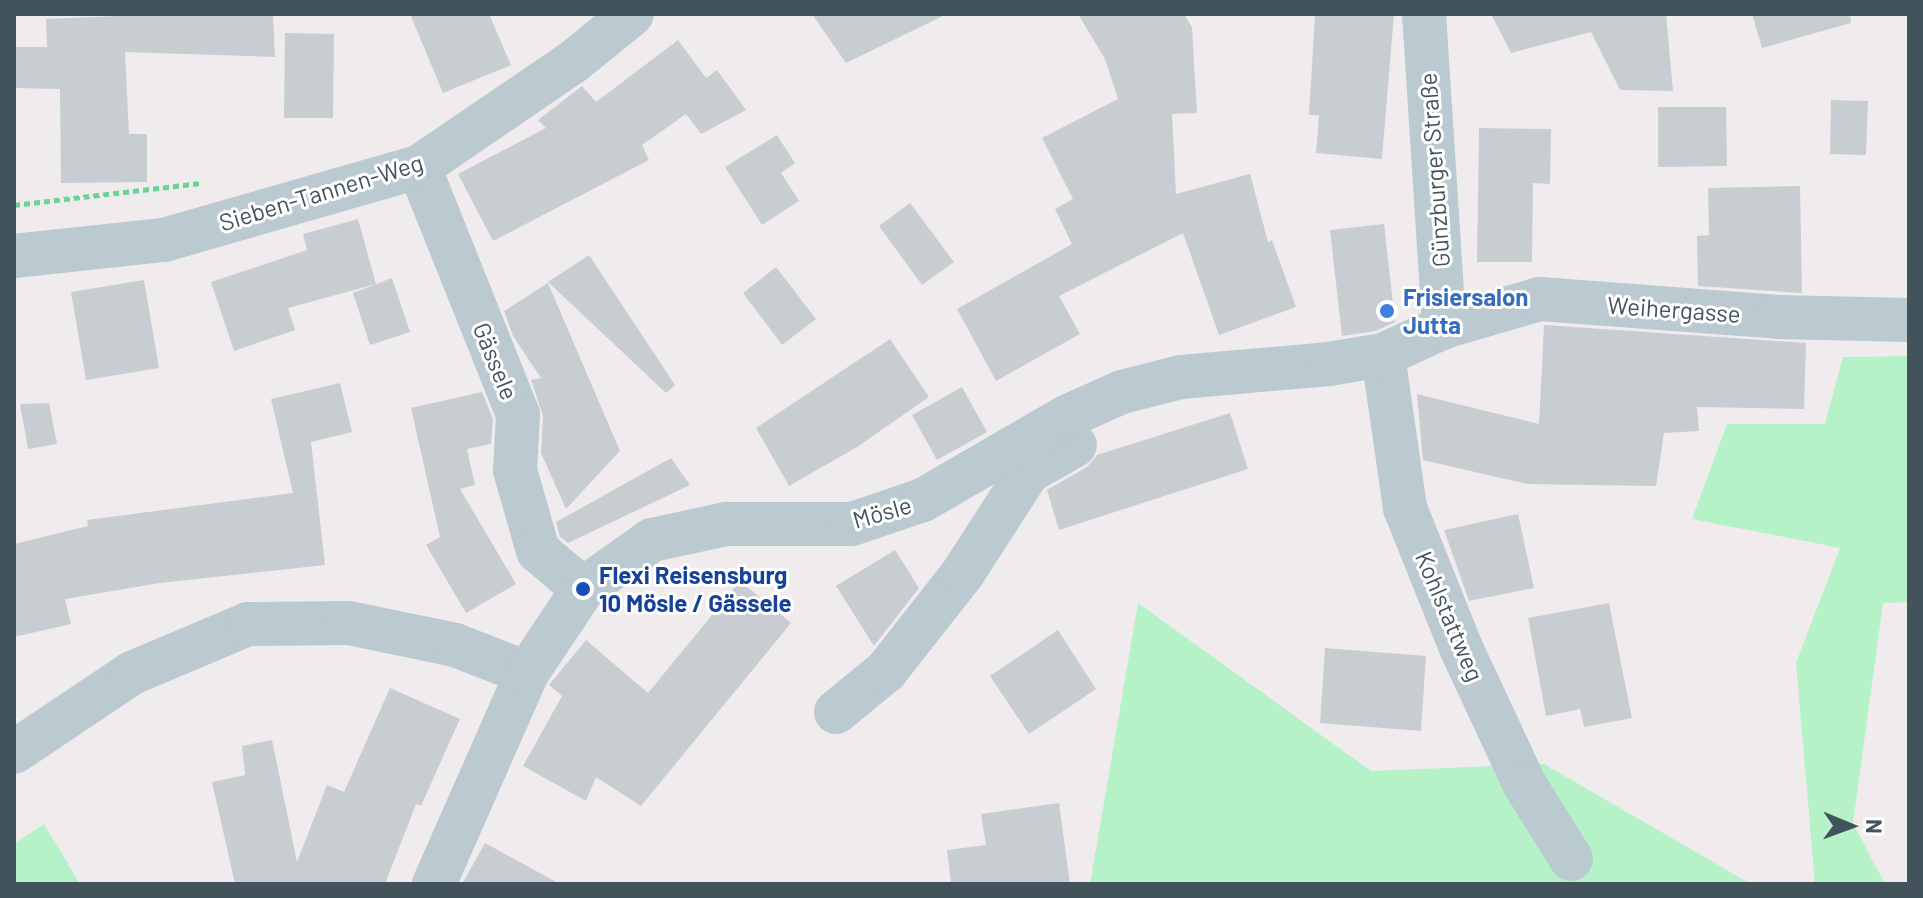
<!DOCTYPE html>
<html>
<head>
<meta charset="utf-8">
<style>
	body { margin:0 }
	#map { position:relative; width:1923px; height:898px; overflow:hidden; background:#f0eced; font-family:Barlow,sans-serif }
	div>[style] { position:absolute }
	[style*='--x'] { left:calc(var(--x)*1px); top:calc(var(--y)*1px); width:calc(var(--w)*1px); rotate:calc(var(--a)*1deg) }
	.green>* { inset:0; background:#b6f2c7 }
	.building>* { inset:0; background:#c8cdd2 }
	.path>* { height:5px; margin-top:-2.5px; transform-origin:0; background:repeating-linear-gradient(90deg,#6bd395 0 6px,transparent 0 10px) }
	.minor>* { height:44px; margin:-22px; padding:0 22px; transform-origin:22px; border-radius:22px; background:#bbc9d1 }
	.dots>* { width:22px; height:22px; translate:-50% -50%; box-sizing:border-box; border:4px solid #fff; border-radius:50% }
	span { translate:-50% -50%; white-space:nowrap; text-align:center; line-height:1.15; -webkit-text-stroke:6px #fff; paint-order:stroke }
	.street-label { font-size:24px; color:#43535c }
	.shop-label { font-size:24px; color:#366cbe; font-weight:700 }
	.left { translate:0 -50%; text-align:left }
	.transit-label { font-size:24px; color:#164399; font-weight:700 }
	.frame { position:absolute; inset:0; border:16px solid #43535c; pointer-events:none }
	.north { position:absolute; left:1811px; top:786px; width:80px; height:80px; -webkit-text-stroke:6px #fff; paint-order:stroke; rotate:91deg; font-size:22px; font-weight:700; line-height:32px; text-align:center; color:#43535c }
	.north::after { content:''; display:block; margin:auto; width:28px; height:36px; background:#43535c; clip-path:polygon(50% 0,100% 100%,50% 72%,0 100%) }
</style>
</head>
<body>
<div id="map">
	<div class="green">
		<div style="clip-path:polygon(1909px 356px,1909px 602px,1883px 603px,1853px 823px,1885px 884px,1815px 884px,1796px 663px,1840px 548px,1692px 519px,1727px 424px,1825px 424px,1843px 357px)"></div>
		<div style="clip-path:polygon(1138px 603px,1371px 771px,1544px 764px,1751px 884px,1090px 884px)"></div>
		<div style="clip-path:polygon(44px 824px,80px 884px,14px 884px,14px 844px)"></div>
	</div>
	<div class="building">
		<div style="clip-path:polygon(167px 14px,273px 14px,275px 57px,125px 52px,129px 134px,147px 134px,147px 182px,61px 183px,60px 89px,14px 88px,14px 47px,47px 47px,46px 19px)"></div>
		<div style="clip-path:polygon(410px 14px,489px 14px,511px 65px,443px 93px)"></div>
		<div style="clip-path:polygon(812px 14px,947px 14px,846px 63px)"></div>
		<div style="clip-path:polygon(1078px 14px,1184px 14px,1192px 27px,1197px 113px,1172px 114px,1176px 194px,1250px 174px,1268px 242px,1272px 240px,1296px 307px,1219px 335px,1183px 233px,1059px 296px,1080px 334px,996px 381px,957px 309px,1072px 244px,1055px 209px,1073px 199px,1042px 138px,1118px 99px,1105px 59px)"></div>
		<div style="clip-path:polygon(1315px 14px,1394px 14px,1382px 159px,1316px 153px,1319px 115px,1309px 115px)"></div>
		<div style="clip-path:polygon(1491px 14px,1666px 14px,1673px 91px,1620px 90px,1591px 32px,1511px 53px)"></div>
		<div style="clip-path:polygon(1752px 14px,1850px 14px,1851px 23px,1762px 48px)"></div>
		<div style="clip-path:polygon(285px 33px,334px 34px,333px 118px,284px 118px)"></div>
		<div style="clip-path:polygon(678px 40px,706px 78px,717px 70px,746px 110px,701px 134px,686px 114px,642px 145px,649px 160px,493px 241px,458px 174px,546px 128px,538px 120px,582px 86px,596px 102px)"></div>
		<div style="clip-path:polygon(1831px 100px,1868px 101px,1866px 155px,1830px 154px)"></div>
		<div style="clip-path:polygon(1658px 107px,1726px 107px,1727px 166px,1658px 167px)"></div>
		<div style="clip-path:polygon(1479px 128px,1551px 129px,1550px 184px,1533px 183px,1532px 262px,1477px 262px)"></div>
		<div style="clip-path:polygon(777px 135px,795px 163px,781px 173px,799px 201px,762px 225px,725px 167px)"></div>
		<div style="clip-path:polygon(1800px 186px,1802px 293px,1698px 286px,1697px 236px,1709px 235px,1708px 188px)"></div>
		<div style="clip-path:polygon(910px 203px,954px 262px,922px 285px,879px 226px)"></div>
		<div style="clip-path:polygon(358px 219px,376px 284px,288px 308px,295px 330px,234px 351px,211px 282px,307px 250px,303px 234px)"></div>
		<div style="clip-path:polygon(1384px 224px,1395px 322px,1376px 331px,1342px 336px,1330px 230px)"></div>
		<div style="clip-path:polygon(589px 255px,675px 385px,666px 393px,548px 282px)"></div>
		<div style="clip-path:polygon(776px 267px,816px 319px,782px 345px,743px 293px)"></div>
		<div style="clip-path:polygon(392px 278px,410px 332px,370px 345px,353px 293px)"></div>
		<div style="clip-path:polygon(144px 280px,159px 368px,86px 380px,71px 292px)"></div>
		<div style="clip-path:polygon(548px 283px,620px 451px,566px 509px,541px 453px,543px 416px,531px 380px,541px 378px,513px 336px,504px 311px)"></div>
		<div style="clip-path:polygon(1544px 325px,1806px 343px,1804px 409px,1697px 407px,1699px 431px,1664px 433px,1656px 486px,1527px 484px,1423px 460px,1417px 394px,1539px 424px)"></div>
		<div style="clip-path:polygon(890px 339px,929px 397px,857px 447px,789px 486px,756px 428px)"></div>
		<div style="clip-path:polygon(340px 383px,352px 432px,311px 442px,325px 565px,160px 583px,65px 599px,71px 624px,14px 637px,14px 544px,88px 526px,87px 520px,293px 493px,271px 399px)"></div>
		<div style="clip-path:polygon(962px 387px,987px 432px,937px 460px,912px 415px)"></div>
		<div style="clip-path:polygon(482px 392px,493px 419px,491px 444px,467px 449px,475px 485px,460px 489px,516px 584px,466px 613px,426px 545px,440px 537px,411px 408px)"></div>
		<div style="clip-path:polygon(49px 403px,57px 444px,28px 449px,20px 404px)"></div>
		<div style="clip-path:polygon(1230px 413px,1248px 469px,1059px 530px,1047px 490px,1087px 467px,1097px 455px)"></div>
		<div style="clip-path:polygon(671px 458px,690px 485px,568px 543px,560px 537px,556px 522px)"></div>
		<div style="clip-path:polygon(1518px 514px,1534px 588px,1469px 601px,1444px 530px)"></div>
		<div style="clip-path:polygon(895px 550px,919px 588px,874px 646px,836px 586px)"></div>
		<div style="clip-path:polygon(740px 581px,791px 623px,641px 806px,596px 777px,586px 801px,523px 766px,562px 696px,549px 685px,586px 640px,648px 693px)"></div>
		<div style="clip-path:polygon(1609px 603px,1632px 718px,1584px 727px,1580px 709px,1546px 716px,1528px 618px)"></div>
		<div style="clip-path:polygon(1058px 630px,1096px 689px,1029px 734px,990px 676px)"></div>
		<div style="clip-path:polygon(1325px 648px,1426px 656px,1421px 731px,1320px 723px)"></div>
		<div style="clip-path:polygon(390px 688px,460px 719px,421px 806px,416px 804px,385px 884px,235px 884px,212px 782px,245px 775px,242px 746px,272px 740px,297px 862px,327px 785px,344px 792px)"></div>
		<div style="clip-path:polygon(1059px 803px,1070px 884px,951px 884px,947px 850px,986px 845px,981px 814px)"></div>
		<div style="clip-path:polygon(485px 843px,560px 884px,462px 884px)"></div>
	</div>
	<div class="path">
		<div style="--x:14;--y:205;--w:188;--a:-6.7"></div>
	</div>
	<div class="minor">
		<div style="--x:1424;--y:14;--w:314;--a:86.3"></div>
		<div style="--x:419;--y:167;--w:267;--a:68.2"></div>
		<div style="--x:518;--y:415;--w:55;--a:93.1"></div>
		<div style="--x:515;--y:470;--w:84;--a:74.1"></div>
		<div style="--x:538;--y:551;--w:59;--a:40.2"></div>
		<div style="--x:14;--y:256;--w:151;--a:-6.1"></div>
		<div style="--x:164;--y:240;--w:265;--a:-16"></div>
		<div style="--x:419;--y:167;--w:186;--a:-34.3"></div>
		<div style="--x:573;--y:62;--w:76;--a:-39.1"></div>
		<div style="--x:1383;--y:355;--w:155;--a:81.8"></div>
		<div style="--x:1405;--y:508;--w:151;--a:68.2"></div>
		<div style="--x:1461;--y:648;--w:151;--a:65"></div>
		<div style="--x:1525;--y:785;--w:87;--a:58.1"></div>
		<div style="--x:836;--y:712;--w:65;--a:-39.4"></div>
		<div style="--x:886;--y:671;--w:125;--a:-51.8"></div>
		<div style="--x:963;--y:573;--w:120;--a:-57.2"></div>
		<div style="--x:1028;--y:472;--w:54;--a:-29.9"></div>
		<div style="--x:14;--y:752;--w:142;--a:-33.8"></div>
		<div style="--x:132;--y:673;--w:126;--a:-22.9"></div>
		<div style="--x:248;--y:624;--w:101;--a:-0.6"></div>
		<div style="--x:349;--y:623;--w:108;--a:11.7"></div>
		<div style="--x:455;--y:645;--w:77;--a:21.3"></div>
		<div style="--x:434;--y:884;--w:231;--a:-66.2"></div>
		<div style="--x:527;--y:673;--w:101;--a:-56.3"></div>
		<div style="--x:583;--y:589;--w:85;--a:-35.4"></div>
		<div style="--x:652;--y:540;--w:76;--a:-12.2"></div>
		<div style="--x:726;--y:524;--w:126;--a:0"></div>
		<div style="--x:852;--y:524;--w:75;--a:-18.7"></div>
		<div style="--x:923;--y:500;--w:168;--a:-30.1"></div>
		<div style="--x:1068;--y:416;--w:59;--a:-24"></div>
		<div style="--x:1122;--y:392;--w:61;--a:-14.3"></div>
		<div style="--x:1181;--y:377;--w:149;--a:-5"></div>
		<div style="--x:1329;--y:364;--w:55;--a:-9.5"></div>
		<div style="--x:1383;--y:355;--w:67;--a:-24.7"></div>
		<div style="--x:1444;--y:327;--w:100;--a:-16.3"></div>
		<div style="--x:1540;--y:299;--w:239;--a:4.3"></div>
		<div style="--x:1778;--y:317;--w:131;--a:1.3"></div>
	</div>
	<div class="dots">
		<div style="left:1387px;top:311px;background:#3f7fe0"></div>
		<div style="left:583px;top:589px;background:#1a4fb4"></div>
	</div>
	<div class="street-label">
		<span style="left:1434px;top:170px;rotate:-94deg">Günzburger Straße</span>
		<span style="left:321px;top:192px;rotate:-17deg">Sieben-Tannen-Weg</span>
		<span style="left:1674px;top:309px;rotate:4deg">Weihergasse</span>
		<span style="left:496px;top:361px;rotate:68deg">Gässele</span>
		<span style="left:882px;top:512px;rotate:-16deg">Mösle</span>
		<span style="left:1450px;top:616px;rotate:67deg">Kohlstattweg</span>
	</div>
	<div class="shop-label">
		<span class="left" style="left:1403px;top:311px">Frisiersalon<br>Jutta</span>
	</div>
	<div class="transit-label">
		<span class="left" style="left:599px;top:589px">Flexi Reisensburg<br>10 Mösle / Gässele</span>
	</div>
	<div class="frame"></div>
	<div class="north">N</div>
</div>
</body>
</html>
